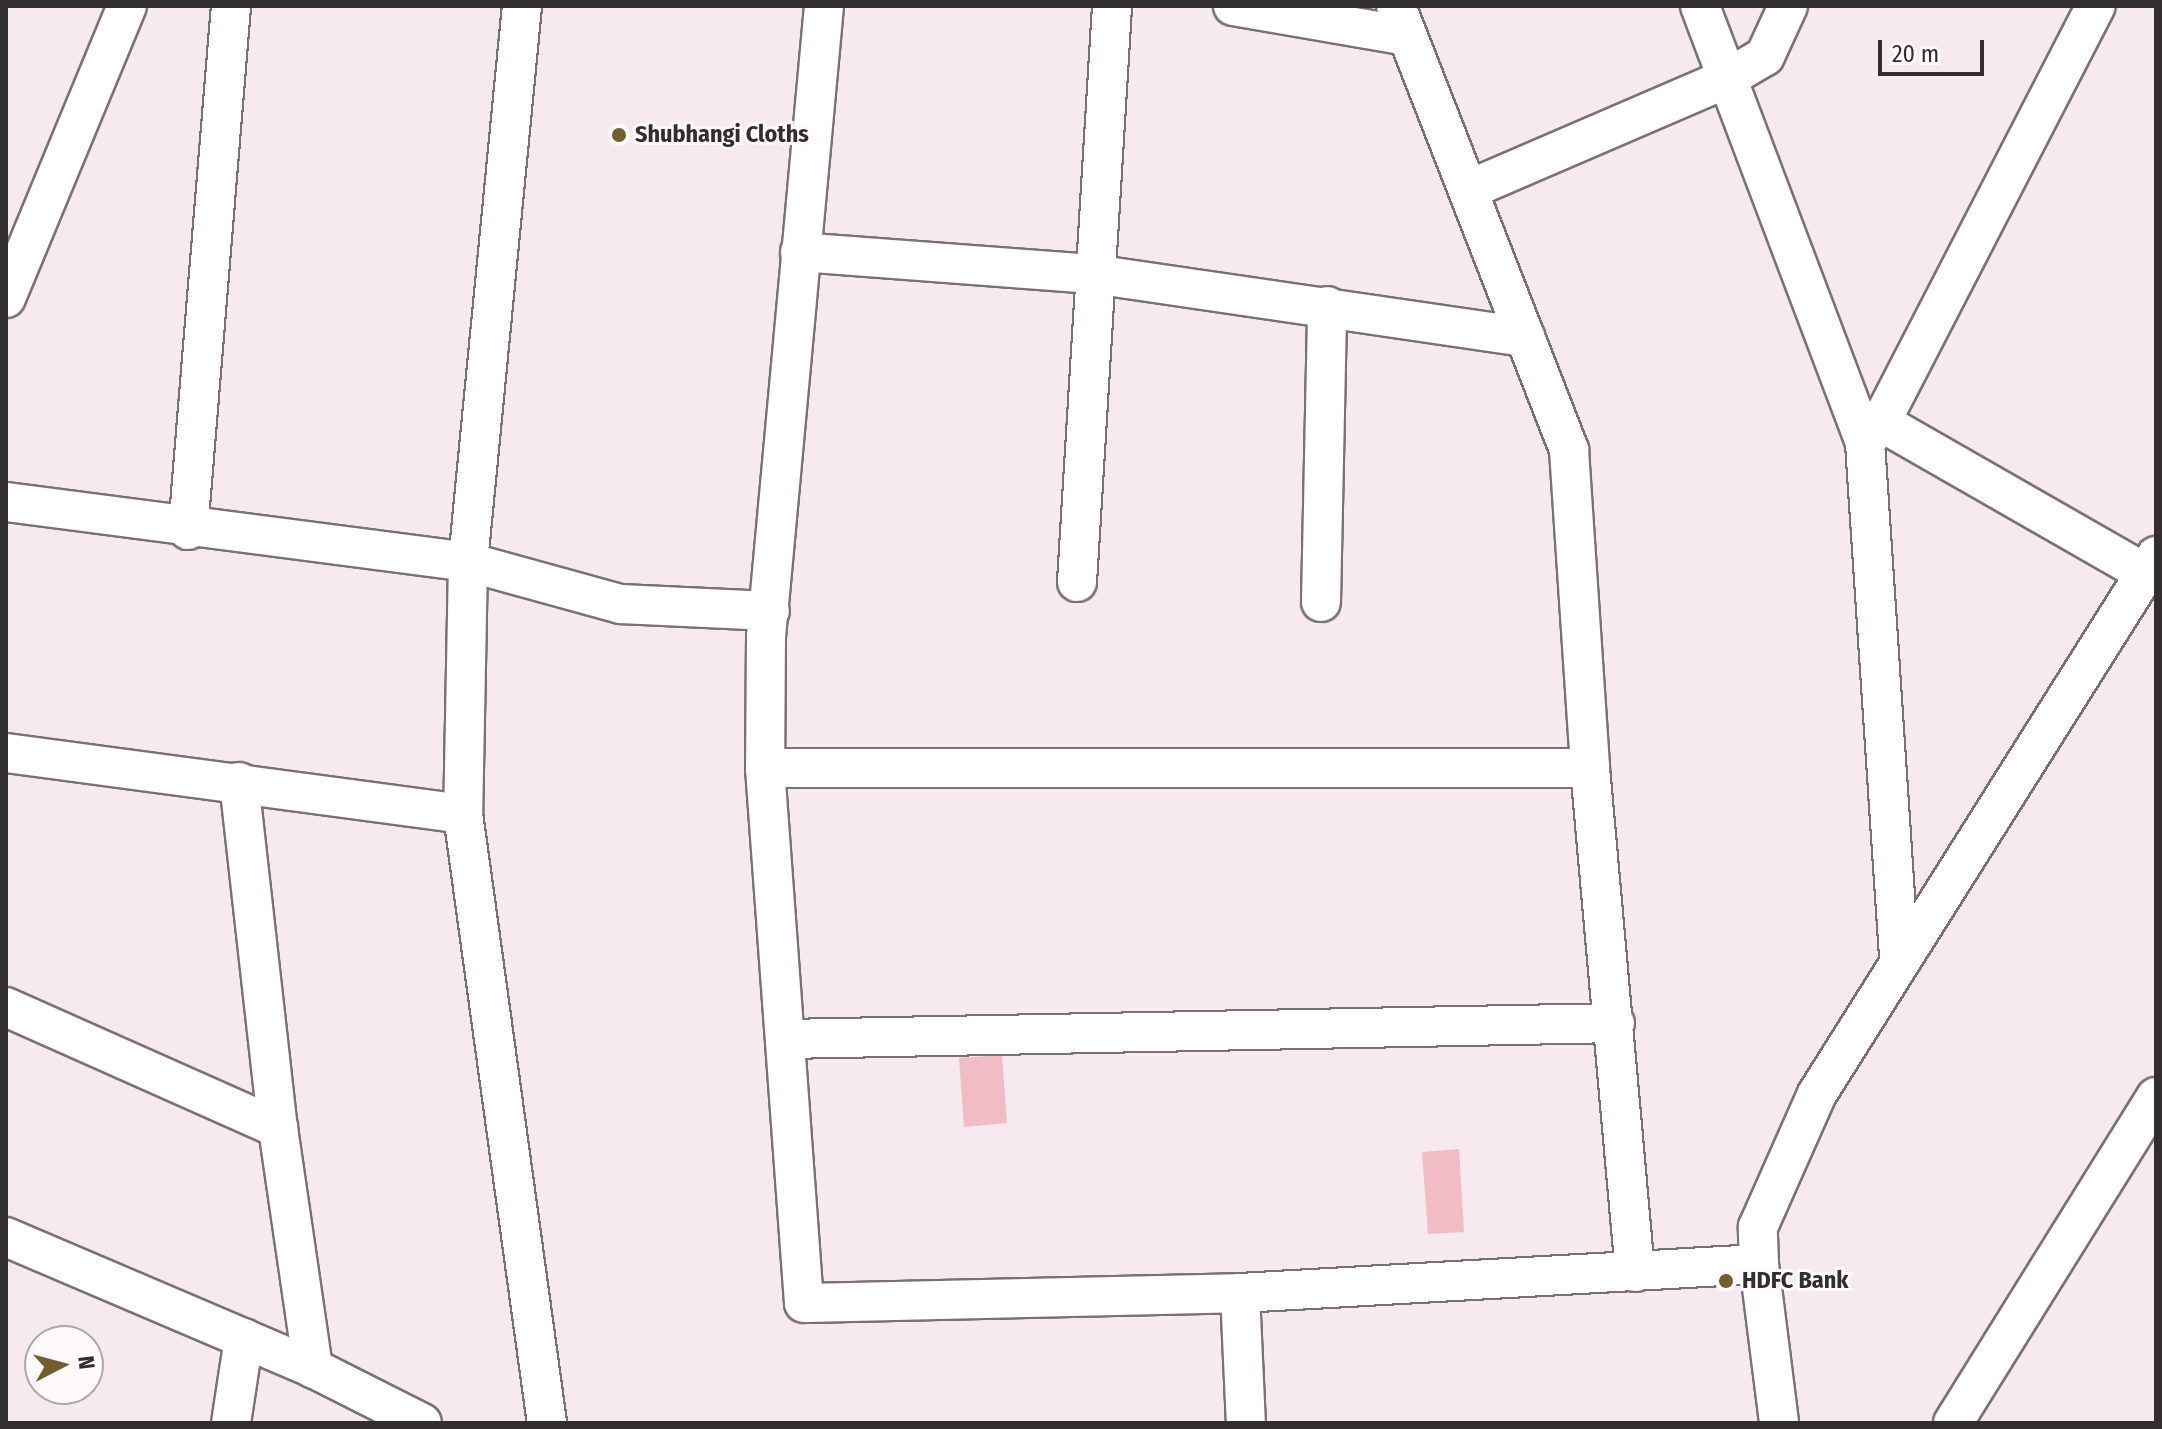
<!DOCTYPE html>
<html>
<head>
<meta charset="utf-8">
<style>
	body { margin:0 }
	#map { position:relative; width:2162px; height:1429px; overflow:hidden; background:#f6e9ef; font-family:"Fira Sans Condensed",sans-serif }
	div>[style] { position:absolute }
	[style*='--x'] { left:calc(var(--x)*1px); top:calc(var(--y)*1px); width:calc(var(--w)*1px); rotate:calc(var(--a)*1deg) }
	.building>* { inset:0; background:#f1bcc4 }
	.roads { filter:drop-shadow(2px 0 #7b7075) drop-shadow(-2px 0 #7b7075) drop-shadow(0 2px #7b7075) drop-shadow(0 -2px #7b7075) }
	.minor>* { height:38px; margin:-19px; padding:0 19px; transform-origin:19px; border-radius:19px; background:#fff }
	.dots>* { width:22px; height:22px; translate:-50% -50%; box-sizing:border-box; border:4px solid #fef9fb; border-radius:50% }
	span { translate:-50% -50%; white-space:nowrap; text-align:center; line-height:1.15; -webkit-text-stroke:6px #fef9fb; paint-order:stroke }
	.poi-label { font-size:24px; color:#322d2f; font-weight:700 }
	.left { translate:0 -50%; text-align:left }
	.frame { position:absolute; inset:0; border:8px solid #322d2f; pointer-events:none }
	.north { position:absolute; left:24px; top:1325px; width:80px; height:80px; box-sizing:border-box; background:#fef9fb; border:2px solid #aca7a9; border-radius:50%; rotate:84deg; font-size:22px; font-weight:700; line-height:32px; text-align:center; color:#322d2f }
	.north::after { content:''; display:block; margin:auto; width:28px; height:36px; background:#725e2d; clip-path:polygon(50% 0,100% 100%,50% 72%,0 100%) }
	.scale { position:absolute; left:1878px; top:40px; width:106px; height:36px; box-sizing:border-box; border:4px solid #322d2f; border-top:0; padding-left:10px; font-size:24px; line-height:28px; white-space:nowrap; color:#322d2f; -webkit-text-stroke:6px #fef9fb; paint-order:stroke }
</style>
</head>
<body>
<div id="map">
	<div class="building">
		<div style="clip-path:polygon(1002px 1055px,1007px 1123px,964px 1127px,959px 1058px)"></div>
		<div style="clip-path:polygon(1459px 1149px,1464px 1232px,1428px 1234px,1422px 1152px)"></div>
	</div>
	<div class="roads">
		<div class="minor">
			<div style="--x:522;--y:6;--w:559;--a:95.55"></div>
			<div style="--x:468;--y:562;--w:252;--a:91.1"></div>
			<div style="--x:463;--y:814;--w:615;--a:82.15"></div>
			<div style="--x:824;--y:6;--w:634;--a:95.25"></div>
			<div style="--x:766;--y:637;--w:131;--a:90.4"></div>
			<div style="--x:765;--y:768;--w:536;--a:85.83"></div>
			<div style="--x:804;--y:1303;--w:436;--a:-1.3"></div>
			<div style="--x:1240;--y:1293;--w:520;--a:-3.2"></div>
			<div style="--x:1759;--y:1264;--w:37;--a:-92"></div>
			<div style="--x:1758;--y:1227;--w:145;--a:-66.1"></div>
			<div style="--x:1817;--y:1094;--w:636;--a:-57.78"></div>
			<div style="--x:1233;--y:6;--w:177;--a:9.8"></div>
			<div style="--x:1396;--y:6;--w:477;--a:68.7"></div>
			<div style="--x:1569;--y:450;--w:319;--a:86.2"></div>
			<div style="--x:1590;--y:768;--w:506;--a:84.9"></div>
			<div style="--x:1700;--y:6;--w:467;--a:69.3"></div>
			<div style="--x:1865;--y:443;--w:514;--a:86.21"></div>
			<div style="--x:1468;--y:190;--w:283;--a:-23.3"></div>
			<div style="--x:1728;--y:78;--w:43;--a:-30.7"></div>
			<div style="--x:1765;--y:56;--w:55;--a:-65.3"></div>
			<div style="--x:800;--y:252;--w:294;--a:4.3"></div>
			<div style="--x:1093;--y:274;--w:437;--a:8.3"></div>
			<div style="--x:6;--y:298;--w:316;--a:-67.5"></div>
			<div style="--x:1881;--y:422;--w:304;--a:29.8"></div>
			<div style="--x:1865;--y:443;--w:26;--a:-53"></div>
			<div style="--x:1881;--y:422;--w:468;--a:-62.7"></div>
			<div style="--x:6;--y:502;--w:466;--a:7.4"></div>
			<div style="--x:468;--y:562;--w:159;--a:15.4"></div>
			<div style="--x:621;--y:604;--w:149;--a:2.7"></div>
			<div style="--x:188;--y:530;--w:526;--a:-85.31"></div>
			<div style="--x:1077;--y:582;--w:577;--a:-86.52"></div>
			<div style="--x:1321;--y:602;--w:296;--a:-88.8"></div>
			<div style="--x:6;--y:753;--w:461;--a:7.6"></div>
			<div style="--x:765;--y:768;--w:825;--a:0"></div>
			<div style="--x:239;--y:782;--w:348;--a:83.6"></div>
			<div style="--x:278;--y:1128;--w:243;--a:81.7"></div>
			<div style="--x:6;--y:1007;--w:298;--a:24"></div>
			<div style="--x:785;--y:1039;--w:830;--a:-1.1"></div>
			<div style="--x:6;--y:1237;--w:334;--a:23.1"></div>
			<div style="--x:313;--y:1368;--w:122;--a:26.8"></div>
			<div style="--x:1759;--y:1264;--w:160;--a:82.8"></div>
			<div style="--x:1240;--y:1293;--w:130;--a:87.4"></div>
			<div style="--x:231;--y:1423;--w:86;--a:-81.3"></div>
			<div style="--x:1953;--y:1423;--w:384;--a:-58.1"></div>
		</div>
	</div>
	<div class="dots">
		<div style="left:619px;top:135px;background:#725e2d"></div>
		<div style="left:1726px;top:1281px;background:#725e2d"></div>
	</div>
	<div class="poi-label">
		<span class="left" style="left:635px;top:135px">Shubhangi Cloths</span>
		<span class="left" style="left:1742px;top:1281px">HDFC Bank</span>
	</div>
	<div class="frame"></div>
	<div class="north">N</div>
	<div class="scale">20 m</div>
</div>
</body>
</html>
